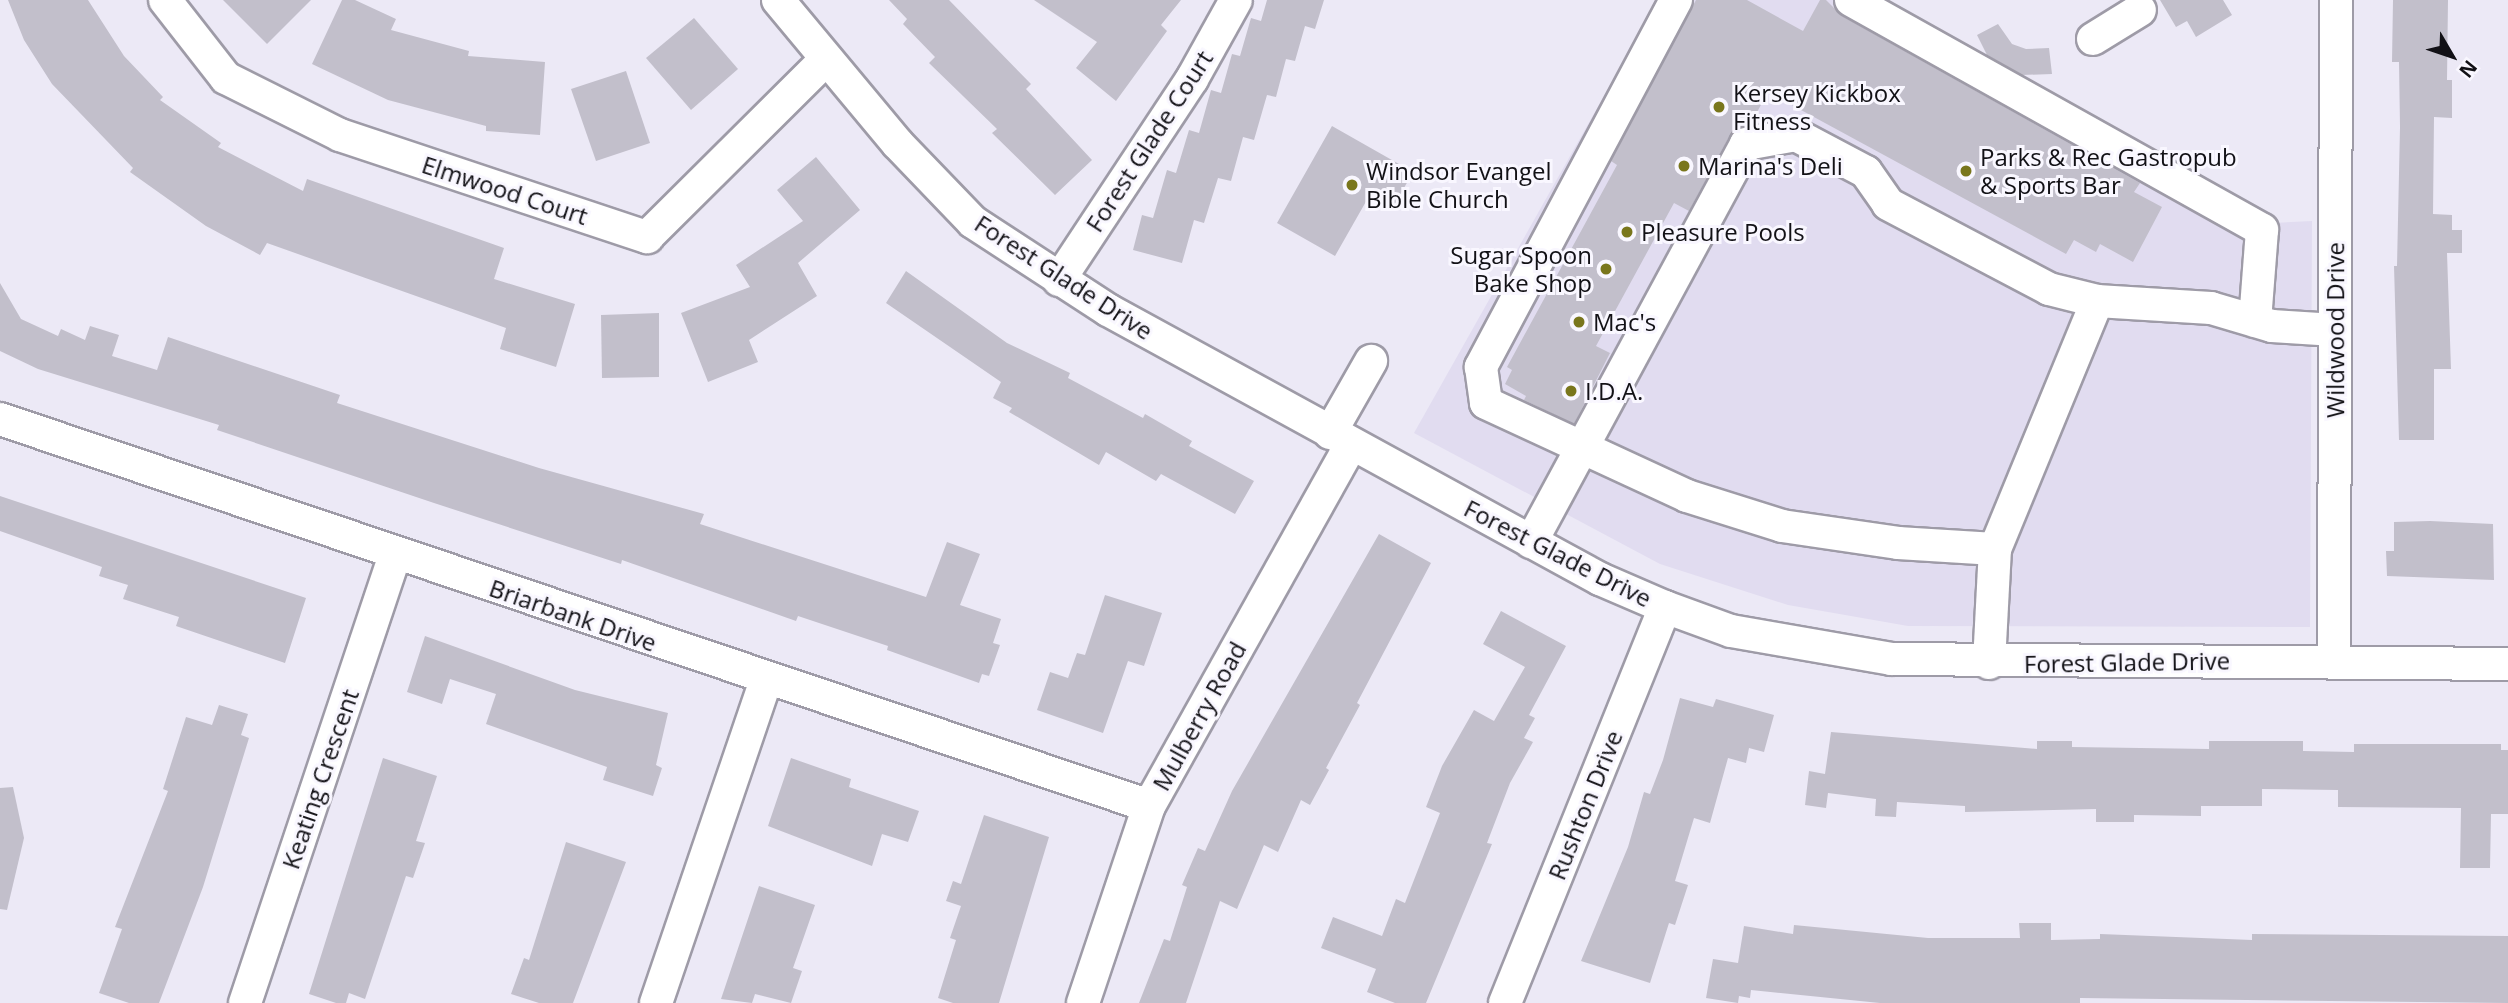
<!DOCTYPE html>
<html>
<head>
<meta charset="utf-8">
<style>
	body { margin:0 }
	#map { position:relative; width:2508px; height:1003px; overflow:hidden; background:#ece9f6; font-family:"Open Sans",sans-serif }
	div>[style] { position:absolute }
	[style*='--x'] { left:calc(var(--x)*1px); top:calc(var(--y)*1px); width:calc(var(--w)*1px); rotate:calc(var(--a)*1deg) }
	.built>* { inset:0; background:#e1dcf0 }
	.building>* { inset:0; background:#c2bfcb }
	.roads { filter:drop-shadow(2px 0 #9e9ba7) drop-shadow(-2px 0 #9e9ba7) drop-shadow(0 2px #9e9ba7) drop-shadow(0 -2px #9e9ba7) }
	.minor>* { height:32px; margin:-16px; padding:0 16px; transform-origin:16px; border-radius:16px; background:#fff }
	.dots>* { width:19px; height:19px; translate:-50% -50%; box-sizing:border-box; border:4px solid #f9f7ff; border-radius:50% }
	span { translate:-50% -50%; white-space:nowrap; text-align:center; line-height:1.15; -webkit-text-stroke:6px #f9f7ff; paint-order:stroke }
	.poi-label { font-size:24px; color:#121116 }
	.left { translate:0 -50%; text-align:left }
	.right { translate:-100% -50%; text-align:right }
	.street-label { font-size:24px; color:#121116 }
	.north { position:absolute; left:2417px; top:21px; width:70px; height:70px; -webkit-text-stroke:5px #f9f7ff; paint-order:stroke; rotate:129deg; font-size:19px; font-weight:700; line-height:28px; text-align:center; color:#121116 }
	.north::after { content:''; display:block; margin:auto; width:24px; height:32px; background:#121116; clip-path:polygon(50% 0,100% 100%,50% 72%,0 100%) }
</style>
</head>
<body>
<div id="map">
	<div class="built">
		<div style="clip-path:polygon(1658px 0,1872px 0,2273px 223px,2312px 221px,2310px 627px,1908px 626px,1788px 605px,1660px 564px,1414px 433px)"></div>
	</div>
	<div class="building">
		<div style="clip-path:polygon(8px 0,88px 0,124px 56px,163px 97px,160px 100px,221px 143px,218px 147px,303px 191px,307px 179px,504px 248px,494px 279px,575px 304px,556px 367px,500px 349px,506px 328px,267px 243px,260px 255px,206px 226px,130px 172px,133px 168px,52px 84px,24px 40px)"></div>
		<div style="clip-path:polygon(223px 0,311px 0,267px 44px)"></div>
		<div style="clip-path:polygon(342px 0,355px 0,396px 19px,391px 30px,469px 51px,468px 56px,545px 62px,540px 135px,486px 131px,486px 126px,388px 100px,312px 64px)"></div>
		<div style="clip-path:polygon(889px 0,949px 0,1031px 84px,1026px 89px,1092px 160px,1055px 195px,992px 133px,997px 129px,929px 63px,935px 57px,903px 24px,907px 19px)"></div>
		<div style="clip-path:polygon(1034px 0,1181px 0,1161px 25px,1167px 31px,1116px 101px,1076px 68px,1097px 42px)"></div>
		<div style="clip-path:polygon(1267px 0,1324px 0,1315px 29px,1305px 26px,1295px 61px,1286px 59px,1276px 97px,1267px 95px,1254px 140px,1243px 137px,1231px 181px,1218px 178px,1204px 223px,1194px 220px,1182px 263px,1133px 250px,1142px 215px,1153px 218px,1167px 170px,1176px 173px,1189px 130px,1199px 133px,1211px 90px,1221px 93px,1232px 54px,1240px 56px,1251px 18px,1261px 21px)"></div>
		<div style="clip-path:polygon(1696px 0,1747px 0,1803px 31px,1820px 0,1826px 0,1842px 16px,2140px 183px,2134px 192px,2162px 207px,2133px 262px,2100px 244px,2096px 252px,2074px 240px,2066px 254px,1768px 92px,1750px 125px,1730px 135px,1689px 211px,1674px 203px,1596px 346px,1610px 353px,1574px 424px,1524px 400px,1526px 396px,1505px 384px,1512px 370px,1507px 367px,1617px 165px,1611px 161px)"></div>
		<div style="clip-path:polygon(2160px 0,2223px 0,2232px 15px,2196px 37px,2187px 21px,2176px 27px)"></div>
		<div style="clip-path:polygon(2393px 0,2448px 0,2447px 80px,2452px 80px,2452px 118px,2434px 117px,2433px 214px,2452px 215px,2452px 230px,2462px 230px,2462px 253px,2447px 253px,2451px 369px,2434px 369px,2434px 440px,2399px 440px,2394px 266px,2397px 266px,2400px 127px,2399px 62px,2392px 62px)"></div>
		<div style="clip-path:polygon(694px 18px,738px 69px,691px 110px,646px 58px)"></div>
		<div style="clip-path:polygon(1998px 24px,2012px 44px,2026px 49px,2049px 48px,2052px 74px,2022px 75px,1987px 55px,1977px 35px)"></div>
		<div style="clip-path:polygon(626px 71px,650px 143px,596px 161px,571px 89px)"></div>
		<div style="clip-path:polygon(1332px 126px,1413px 172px,1391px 211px,1368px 198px,1335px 256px,1277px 223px)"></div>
		<div style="clip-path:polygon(816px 157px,860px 210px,798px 263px,817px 296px,749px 340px,758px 362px,708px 382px,681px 313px,750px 287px,736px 265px,803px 221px,777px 190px)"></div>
		<div style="clip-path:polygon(906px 271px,1007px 343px,1070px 373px,1068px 378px,1143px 418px,1145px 414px,1192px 441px,1189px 446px,1254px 481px,1235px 514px,1161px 474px,1156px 481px,1106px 452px,1099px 465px,1009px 412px,1012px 408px,993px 398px,1001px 382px,886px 303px)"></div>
		<div style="clip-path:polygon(0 283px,21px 319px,58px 336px,61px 329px,85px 340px,90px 326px,119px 335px,112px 356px,157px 370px,168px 337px,340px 395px,337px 403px,539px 468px,704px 514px,700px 524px,926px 597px,947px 542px,980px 554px,960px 605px,1001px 619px,993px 643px,1000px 645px,989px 676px,982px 674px,979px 683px,887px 650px,888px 646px,798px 616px,796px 621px,622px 560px,621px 564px,434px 503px,217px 430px,219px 425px,38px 369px,0 351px)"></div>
		<div style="clip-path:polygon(659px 313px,659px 377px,602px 378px,601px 315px)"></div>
		<div style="clip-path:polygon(0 496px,306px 598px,285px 663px,176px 626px,179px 617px,123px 599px,128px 585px,99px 576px,102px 567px,0 531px)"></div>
		<div style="clip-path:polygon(2430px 521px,2493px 524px,2494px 580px,2387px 576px,2386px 551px,2394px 551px,2394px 522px)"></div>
		<div style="clip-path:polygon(1379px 534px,1431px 563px,1357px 703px,1360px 705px,1326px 768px,1329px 770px,1310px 805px,1301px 800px,1278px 852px,1264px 845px,1237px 909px,1220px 901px,1186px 1003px,1139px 1003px,1164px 939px,1170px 941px,1187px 887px,1182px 885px,1198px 848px,1205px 851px,1232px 791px)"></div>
		<div style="clip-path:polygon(1105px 595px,1162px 613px,1144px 666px,1128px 661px,1103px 733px,1037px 710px,1050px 672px,1068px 678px,1077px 653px,1085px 655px)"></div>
		<div style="clip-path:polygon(1501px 611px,1566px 646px,1529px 715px,1535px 718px,1524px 738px,1533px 742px,1510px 783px,1487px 843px,1492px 844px,1426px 1003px,1395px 1003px,1367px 992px,1376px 969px,1321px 948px,1333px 917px,1382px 936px,1396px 899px,1405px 903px,1440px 813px,1426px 807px,1442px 766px,1474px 710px,1494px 721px,1525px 667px,1483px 644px)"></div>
		<div style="clip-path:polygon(425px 636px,575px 690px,668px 713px,656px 765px,662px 768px,653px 796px,603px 780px,607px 767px,486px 724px,496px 694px,450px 679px,442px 704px,407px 692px)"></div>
		<div style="clip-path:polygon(1680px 698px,1713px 707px,1716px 699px,1774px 715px,1764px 752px,1749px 748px,1746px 763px,1728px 758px,1710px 823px,1694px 818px,1675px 881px,1688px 885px,1675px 925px,1669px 923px,1650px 983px,1581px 961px,1628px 847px,1644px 792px,1650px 794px,1663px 760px)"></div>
		<div style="clip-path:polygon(219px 705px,248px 714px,241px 735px,249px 738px,203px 887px,159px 1003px,129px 1003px,99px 993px,122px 929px,115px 927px,168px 791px,163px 789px,186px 717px,212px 725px)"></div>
		<div style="clip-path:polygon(1831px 732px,2037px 749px,2037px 741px,2072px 741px,2072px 747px,2209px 749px,2209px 741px,2303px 741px,2303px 751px,2354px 752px,2354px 744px,2501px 744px,2501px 750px,2508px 750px,2508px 814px,2491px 814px,2490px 868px,2460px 868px,2461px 808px,2338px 807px,2338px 790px,2262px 789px,2262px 806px,2201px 806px,2201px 816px,2134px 815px,2134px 822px,2096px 822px,2096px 809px,1965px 812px,1965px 806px,1897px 802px,1896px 817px,1875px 816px,1876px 799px,1828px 793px,1826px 808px,1805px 805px,1809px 771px,1825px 774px)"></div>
		<div style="clip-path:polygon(383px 758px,437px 776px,416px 841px,425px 843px,413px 878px,406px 876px,365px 999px,349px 993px,346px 1003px,336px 1003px,309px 994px)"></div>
		<div style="clip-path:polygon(791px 758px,851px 779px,849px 787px,919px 811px,908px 842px,882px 834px,872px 866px,768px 826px)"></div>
		<div style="clip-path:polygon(13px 787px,24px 838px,7px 910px,0 909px,0 788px)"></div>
		<div style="clip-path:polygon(984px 815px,1049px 837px,999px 1003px,953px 1003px,938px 998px,956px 940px,950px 938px,961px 906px,946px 901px,953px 881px,961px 884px)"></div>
		<div style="clip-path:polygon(566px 842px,626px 862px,573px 1003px,539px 1003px,511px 994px,524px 958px,529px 960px)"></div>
		<div style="clip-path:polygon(759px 886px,815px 905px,793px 968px,802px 971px,791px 1003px,755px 994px,752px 1003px,721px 999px)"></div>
		<div style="clip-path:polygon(2019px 923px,2051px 923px,2051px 940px,2100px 939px,2100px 934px,2252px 940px,2252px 934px,2508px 936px,2508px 1003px,2080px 998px,2080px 1003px,1880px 1003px,1751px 990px,1750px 998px,1739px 996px,1738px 1003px,1706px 998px,1713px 959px,1738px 963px,1744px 926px,1793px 934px,1794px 925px,1928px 938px,2020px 938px)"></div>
	</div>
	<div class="roads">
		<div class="minor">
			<div style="--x:165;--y:0;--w:99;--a:52"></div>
			<div style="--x:226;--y:78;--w:127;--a:26.6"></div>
			<div style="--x:340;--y:135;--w:324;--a:18.4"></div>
			<div style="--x:647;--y:237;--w:251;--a:-44.8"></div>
			<div style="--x:778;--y:0;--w:187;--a:50.2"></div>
			<div style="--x:898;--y:144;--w:108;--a:46.1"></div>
			<div style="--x:973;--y:222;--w:161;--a:33.1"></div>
			<div style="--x:1108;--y:310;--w:561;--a:28.67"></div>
			<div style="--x:1600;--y:579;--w:71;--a:23.3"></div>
			<div style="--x:1665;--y:607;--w:70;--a:20"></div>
			<div style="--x:1731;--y:631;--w:162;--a:9.9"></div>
			<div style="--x:1891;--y:659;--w:617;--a:0.46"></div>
			<div style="--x:1676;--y:0;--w:416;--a:118"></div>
			<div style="--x:1481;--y:367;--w:36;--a:82"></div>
			<div style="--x:1486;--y:403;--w:221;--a:24.8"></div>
			<div style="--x:1687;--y:496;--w:100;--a:17.5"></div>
			<div style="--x:1782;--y:526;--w:117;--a:8.3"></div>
			<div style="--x:1898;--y:543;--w:97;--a:3.5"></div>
			<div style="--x:1851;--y:0;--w:471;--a:29.2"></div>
			<div style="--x:2262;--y:230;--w:91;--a:94.4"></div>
			<div style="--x:2093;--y:39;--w:55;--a:-31.7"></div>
			<div style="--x:1059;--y:280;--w:241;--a:-56.5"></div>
			<div style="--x:1192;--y:79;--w:90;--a:-60.9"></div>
			<div style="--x:0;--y:419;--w:1212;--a:18.61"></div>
			<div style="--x:1330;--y:433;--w:83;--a:-60.3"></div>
			<div style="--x:1531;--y:542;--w:452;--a:-61.6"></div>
			<div style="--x:1746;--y:144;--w:51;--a:-10.2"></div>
			<div style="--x:1796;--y:135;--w:79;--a:27.9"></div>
			<div style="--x:1866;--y:172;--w:39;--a:55"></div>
			<div style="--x:1888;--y:204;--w:182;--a:27.8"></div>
			<div style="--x:2049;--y:289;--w:49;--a:14"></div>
			<div style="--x:2097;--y:301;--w:114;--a:3.5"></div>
			<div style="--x:2211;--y:308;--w:64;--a:16.4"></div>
			<div style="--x:2272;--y:326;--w:63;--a:3.6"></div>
			<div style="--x:2334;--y:660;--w:660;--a:-89.83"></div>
			<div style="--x:1989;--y:663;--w:114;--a:-87"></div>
			<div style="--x:1995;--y:549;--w:268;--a:-67.6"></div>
			<div style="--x:245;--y:1003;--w:472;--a:-71.5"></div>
			<div style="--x:656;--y:1003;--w:341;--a:-71.2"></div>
			<div style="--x:1083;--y:1003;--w:208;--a:-71.5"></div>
			<div style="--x:1149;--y:806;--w:414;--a:-60.8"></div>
			<div style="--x:1505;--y:1003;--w:427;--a:-68"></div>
		</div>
	</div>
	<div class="dots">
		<div style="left:1719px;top:107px;background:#79761c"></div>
		<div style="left:1684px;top:166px;background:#79761c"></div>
		<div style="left:1966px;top:171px;background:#79761c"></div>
		<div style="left:1352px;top:185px;background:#79761c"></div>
		<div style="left:1627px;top:232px;background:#79761c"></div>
		<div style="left:1606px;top:269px;background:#79761c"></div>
		<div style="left:1579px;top:322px;background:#79761c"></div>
		<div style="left:1571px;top:391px;background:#79761c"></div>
	</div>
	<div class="poi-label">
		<span class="left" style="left:1733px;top:107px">Kersey Kickbox<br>Fitness</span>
		<span class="left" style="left:1980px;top:171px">Parks &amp; Rec Gastropub<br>&amp; Sports Bar</span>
		<span class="left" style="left:1698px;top:166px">Marina's Deli</span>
		<span class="left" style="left:1366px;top:185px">Windsor Evangel<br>Bible Church</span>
		<span class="left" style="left:1641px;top:232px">Pleasure Pools</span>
		<span class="right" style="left:1592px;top:269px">Sugar Spoon<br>Bake Shop</span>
		<span class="left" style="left:1593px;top:322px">Mac's</span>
		<span class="left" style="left:1585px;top:391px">I.D.A.</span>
	</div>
	<div class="street-label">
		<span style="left:1149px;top:141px;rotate:-57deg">Forest Glade Court</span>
		<span style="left:505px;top:190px;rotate:18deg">Elmwood Court</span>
		<span style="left:1064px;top:277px;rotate:33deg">Forest Glade Drive</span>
		<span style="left:2335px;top:330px;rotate:-90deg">Wildwood Drive</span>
		<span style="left:1558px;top:553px;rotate:27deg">Forest Glade Drive</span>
		<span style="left:573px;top:615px;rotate:19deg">Briarbank Drive</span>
		<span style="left:2127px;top:662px;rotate:-1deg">Forest Glade Drive</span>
		<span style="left:1199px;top:716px;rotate:-61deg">Mulberry Road</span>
		<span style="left:320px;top:779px;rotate:-71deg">Keating Crescent</span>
		<span style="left:1585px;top:805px;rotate:-68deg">Rushton Drive</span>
	</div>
	<div class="north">N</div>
</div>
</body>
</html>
